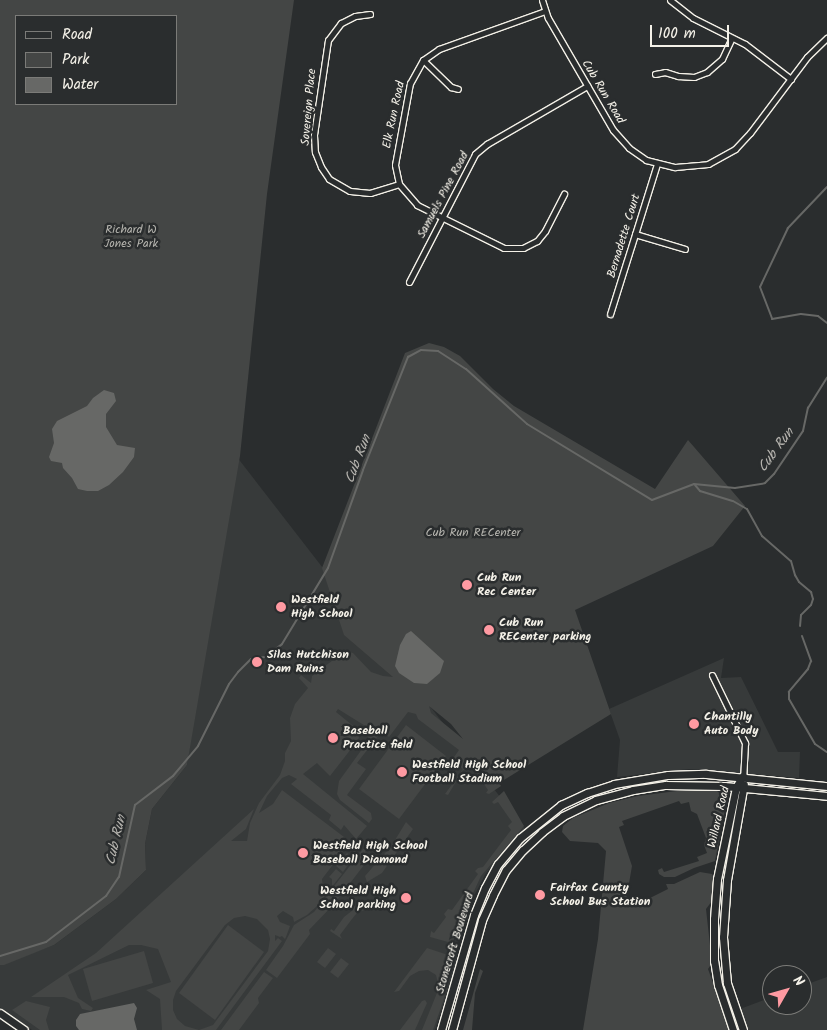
<!DOCTYPE html>
<html>
<head>
<meta charset="utf-8">
<style>
	body { margin:0 }
	#map { position:relative; width:827px; height:1030px; overflow:hidden; background:#2a2d2e; font-family:Kalam,sans-serif }
	div>[style] { position:absolute }
	[style*='--x'] { left:calc(var(--x)*1px); top:calc(var(--y)*1px); width:calc(var(--w)*1px); rotate:calc(var(--a)*1deg) }
	.built>* { inset:0; background:#373a3a }
	.green>* { inset:0; background:#444645 }
	.water>* { inset:0; background:#676866 }
	.stream>* { height:2px; margin:-1px; padding:0 1px; transform-origin:1px; border-radius:1px; background:#676866 }
	.roads { filter:drop-shadow(1px 0 #f4f1e8) drop-shadow(-1px 0 #f4f1e8) drop-shadow(0 1px #f4f1e8) drop-shadow(0 -1px #f4f1e8) }
	.street>* { height:5px; margin:-2.5px; padding:0 2.5px; transform-origin:2.5px; border-radius:2.5px; background:#2a2d2e }
	.secondary>* { height:7px; margin:-3.5px; padding:0 3.5px; transform-origin:3.5px; border-radius:3.5px; background:#2a2d2e }
	.dots>* { width:14px; height:14px; translate:-50% -50%; box-sizing:border-box; border:2px solid #2a2d2e; border-radius:50% }
	span { translate:-50% -50%; white-space:nowrap; text-align:center; line-height:1.15; -webkit-text-stroke:5px #2a2d2e; paint-order:stroke }
	.street-label { font-size:12px; color:#f4f1e8 }
	.park-label { font-size:12px; color:#b6b5af }
	.poi-label { font-size:12px; color:#f4f1e8; font-weight:700 }
	.left { translate:0 -50%; text-align:left }
	.right { translate:-100% -50%; text-align:right }
	.water-label { font-size:14px; color:#b5b3ae; font-style:italic }
	.legend { position:absolute; left:15px; top:15px; width:162px; height:90px; box-sizing:border-box; background:#2a2d2e; border:1px solid #7b7b78; margin:0; padding:6px 9px; list-style:none; font-size:15px; color:#f4f1e8 }
	.legend li { display:flex; align-items:center; gap:10px; height:25px }
	.legend b { width:25px; border:1px solid #7b7b78 }
	.north { position:absolute; left:762px; top:965px; width:50px; height:50px; box-sizing:border-box; background:#2a2d2e; border:1px solid #7b7b78; border-radius:50%; rotate:52deg; font-size:14px; font-weight:700; line-height:20px; text-align:center; color:#f4f1e8 }
	.north::after { content:''; display:block; margin:auto; width:18px; height:22px; background:#ff9aa2; clip-path:polygon(50% 0,100% 100%,50% 72%,0 100%) }
	.scale { position:absolute; left:650px; top:25px; width:79px; height:22px; box-sizing:border-box; border:2px solid #f4f1e8; border-top:0; padding-left:6px; font-size:15px; line-height:18px; white-space:nowrap; color:#f4f1e8; -webkit-text-stroke:4px #2a2d2e; paint-order:stroke }
</style>
</head>
<body>
<div id="map">
	<div class="built">
		<div style="clip-path:polygon(230px 448px,525px 829px,486px 873px,475px 894px,458px 939px,456px 965px,435px 1030px,32px 1030px,0 1007px,0 965px,54px 945px,116px 899px,146px 870px,145px 844px,152px 809px,187px 765px)"></div>
		<div style="clip-path:polygon(724px 658px,721px 678px,741px 677px,778px 752px,800px 752px,799px 778px,689px 769px,617px 777px,620px 740px,609px 709px)"></div>
		<div style="clip-path:polygon(827px 977px,827px 1030px,748px 1030px,740px 1009px,772px 997px,772px 1005px,802px 1005px,802px 986px)"></div>
	</div>
	<div class="green">
		<div style="clip-path:polygon(evenodd,0 0,294px 0,267px 194px,240px 456px,187px 765px,152px 809px,145px 844px,146px 870px,116px 899px,54px 945px,4px 965px,0 965px,0 0,16px 16px,176px 16px,176px 104px,16px 104px,16px 16px)"></div>
		<div style="clip-path:polygon(evenodd,429px 343px,444px 347px,460px 356px,493px 389px,514px 406px,655px 489px,688px 440px,745px 506px,713px 546px,575px 610px,611px 714px,499px 783px,501px 786px,489px 794px,486px 793px,488px 790px,473px 768px,486px 767px,473px 766px,463px 770px,448px 795px,445px 794px,463px 769px,452px 760px,459px 750px,418px 719px,416px 714px,408px 712px,389px 737px,382px 731px,357px 763px,366px 769px,347px 795px,371px 813px,372px 819px,369px 823px,340px 800px,337px 794px,339px 781px,365px 745px,364px 743px,368px 738px,367px 727px,338px 709px,336px 712px,357px 729px,360px 734px,358px 740px,330px 776px,317px 763px,303px 774px,367px 826px,356px 839px,344px 825px,341px 830px,329px 820px,331px 815px,291px 784px,297px 779px,289px 775px,282px 778px,267px 796px,259px 813px,273px 804px,282px 790px,348px 840px,348px 845px,322px 879px,323px 887px,332px 886px,332px 879px,329px 877px,336px 869px,342px 874px,316px 907px,307px 915px,294px 922px,293px 917px,283px 911px,277px 916px,280px 922px,290px 926px,286px 937px,285px 939px,282px 936px,280px 937px,275px 935px,275px 941px,278px 938px,282px 941px,216px 1030px,162px 1030px,160px 999px,146px 990px,171px 982px,158px 949px,141px 945px,129px 945px,68px 975px,78px 998px,93px 1008px,91px 1011px,82px 1009px,79px 1003px,64px 997px,31px 997px,96px 953px,254px 809px,246px 829px,231px 841px,247px 841px,250px 823px,259px 803px,280px 775px,285px 761px,285px 753px,291px 741px,290px 718px,295px 704px,308px 688px,299px 678px,301px 675px,311px 683px,312px 676px,345px 651px,353px 653px,371px 672px,383px 676px,393px 677px,344px 635px,322px 568px,405px 353px,429px 343px,429px 706px,451px 724px,463px 739px,431px 713px,429px 706px,429px 343px,245px 916px,257px 919px,268px 930px,270px 939px,268px 951px,213px 1025px,199px 1030px,185px 1026px,177px 1019px,173px 1010px,173px 1000px,176px 991px,225px 925px,234px 918px,245px 916px)"></div>
		<div style="clip-path:polygon(406px 725px,446px 756px,399px 819px,359px 789px)"></div>
		<div style="clip-path:polygon(504px 791px,524px 826px,481px 876px,469px 902px,459px 933px,453px 940px,455px 941px,448px 942px,430px 937px,431px 931px,434px 933px,446px 917px,444px 914px,448px 909px,452px 910px,478px 874px,475px 871px,478px 868px,483px 867px,511px 830px,508px 826px,512px 822px,498px 802px,494px 804px,492px 802px)"></div>
		<div style="clip-path:polygon(677px 791px,717px 791px,727px 799px,715px 861px,694px 868px,675px 877px,664px 877px,659px 874px,658px 870px,662px 868px,664px 872px,699px 861px,697px 857px,707px 853px,704px 845px,706px 838px,697px 814px,691px 811px,689px 802px,681px 804px,679px 801px,622px 821px,624px 825px,619px 827px,632px 866px,626px 901px,635px 904px,638px 899px,640px 903px,668px 889px,666px 884px,674px 884px,700px 872px,712px 874px,714px 880px,712px 901px,706px 909px,712px 963px,708px 969px,730px 1030px,583px 1030px,598px 939px,606px 851px,598px 843px,570px 841px,562px 832px,563px 826px,573px 818px,609px 803px,638px 796px)"></div>
		<div style="clip-path:polygon(406px 822px,413px 829px,382px 873px,367px 882px,365px 876px,392px 845px)"></div>
		<div style="clip-path:polygon(356px 847px,356px 854px,343px 872px,335px 865px,347px 853px,350px 855px)"></div>
		<div style="clip-path:polygon(363px 849px,366px 849px,365px 852px,369px 855px,371px 853px,371px 856px,334px 904px,309px 930px,310px 934px,277px 978px,266px 970px,283px 946px,294px 925px,314px 912px)"></div>
		<div style="clip-path:polygon(359px 905px,366px 906px,363px 911px,360px 909px,352px 919px,340px 935px,342px 939px,330px 931px,331px 929px,334px 931px,344px 917px,353px 910px,353px 906px)"></div>
		<div style="clip-path:polygon(228px 925px,264px 952px,215px 1020px,179px 993px)"></div>
		<div style="clip-path:polygon(328px 948px,336px 954px,325px 968px,317px 962px)"></div>
		<div style="clip-path:polygon(427px 948px,448px 955px,454px 961px,443px 1002px,433px 1030px,422px 1030px,439px 988px,436px 975px,428px 970px,419px 971px,410px 976px,399px 991px,394px 992px)"></div>
		<div style="clip-path:polygon(144px 951px,153px 983px,92px 1001px,83px 969px)"></div>
		<div style="clip-path:polygon(341px 958px,349px 964px,338px 978px,330px 972px)"></div>
		<div style="clip-path:polygon(480px 969px,483px 971px,475px 993px,472px 1030px,463px 1030px)"></div>
		<div style="clip-path:polygon(264px 972px,273px 978px,258px 998px,259px 1003px,239px 1030px,221px 1030px)"></div>
		<div style="clip-path:polygon(425px 1000px,427px 1003px,415px 1030px,400px 1030px,422px 1001px)"></div>
		<div style="clip-path:polygon(26px 1001px,50px 1007px,46px 1020px,49px 1030px,40px 1030px,12px 1010px)"></div>
	</div>
	<div class="water">
		<div style="clip-path:polygon(104px 390px,114px 393px,116px 401px,106px 414px,106px 427px,117px 445px,135px 448px,134px 457px,123px 472px,109px 485px,98px 491px,87px 491px,78px 489px,72px 478px,63px 468px,62px 463px,51px 461px,49px 457px,54px 443px,52px 429px,57px 421px,87px 406px,93px 398px)"></div>
		<div style="clip-path:polygon(411px 631px,444px 661px,440px 673px,427px 684px,414px 683px,399px 673px,395px 666px,400px 645px,406px 634px)"></div>
		<div style="clip-path:polygon(134px 1003px,137px 1008px,134px 1019px,137px 1030px,79px 1030px,76px 1026px,76px 1020px,80px 1014px)"></div>
	</div>
	<div class="stream">
		<div style="--x:827;--y:187;--w:57;--a:133.6"></div>
		<div style="--x:788;--y:228;--w:65;--a:115.4"></div>
		<div style="--x:760;--y:287;--w:34;--a:69"></div>
		<div style="--x:772;--y:319;--w:29;--a:-10"></div>
		<div style="--x:801;--y:314;--w:17;--a:7"></div>
		<div style="--x:818;--y:316;--w:11;--a:38"></div>
		<div style="--x:695;--y:485;--w:8;--a:50"></div>
		<div style="--x:700;--y:491;--w:34;--a:17"></div>
		<div style="--x:733;--y:501;--w:16;--a:30"></div>
		<div style="--x:747;--y:509;--w:31;--a:61"></div>
		<div style="--x:762;--y:536;--w:38;--a:41"></div>
		<div style="--x:791;--y:561;--w:15;--a:74"></div>
		<div style="--x:795;--y:575;--w:8;--a:60"></div>
		<div style="--x:799;--y:582;--w:16;--a:40"></div>
		<div style="--x:811;--y:592;--w:7;--a:74"></div>
		<div style="--x:813;--y:599;--w:6;--a:108"></div>
		<div style="--x:811;--y:605;--w:14;--a:135"></div>
		<div style="--x:801;--y:615;--w:11;--a:95"></div>
		<div style="--x:802;--y:636;--w:27;--a:70"></div>
		<div style="--x:811;--y:661;--w:9;--a:111"></div>
		<div style="--x:808;--y:669;--w:30;--a:130"></div>
		<div style="--x:789;--y:692;--w:7;--a:90"></div>
		<div style="--x:789;--y:699;--w:52;--a:60"></div>
		<div style="--x:815;--y:744;--w:14;--a:34"></div>
		<div style="--x:0;--y:956;--w:48;--a:-16.9"></div>
		<div style="--x:46;--y:942;--w:76;--a:-37.5"></div>
		<div style="--x:106;--y:896;--w:23;--a:-56"></div>
		<div style="--x:119;--y:877;--w:74;--a:-77.5"></div>
		<div style="--x:135;--y:805;--w:48;--a:-37.3"></div>
		<div style="--x:173;--y:776;--w:39;--a:-50"></div>
		<div style="--x:198;--y:746;--w:69;--a:-63.4"></div>
		<div style="--x:229;--y:684;--w:15;--a:-53"></div>
		<div style="--x:238;--y:672;--w:18;--a:-45"></div>
		<div style="--x:251;--y:659;--w:14;--a:-8"></div>
		<div style="--x:265;--y:657;--w:21;--a:-37"></div>
		<div style="--x:282;--y:644;--w:89;--a:-58.8"></div>
		<div style="--x:328;--y:568;--w:104;--a:-70.3"></div>
		<div style="--x:363;--y:470;--w:122;--a:-68.3"></div>
		<div style="--x:408;--y:357;--w:15;--a:-28"></div>
		<div style="--x:421;--y:350;--w:17;--a:3"></div>
		<div style="--x:438;--y:351;--w:33;--a:33"></div>
		<div style="--x:466;--y:369;--w:82;--a:42"></div>
		<div style="--x:527;--y:424;--w:146;--a:31.3"></div>
		<div style="--x:652;--y:500;--w:45;--a:-20.9"></div>
		<div style="--x:694;--y:484;--w:41;--a:5.6"></div>
		<div style="--x:735;--y:488;--w:30;--a:-9"></div>
		<div style="--x:765;--y:483;--w:13;--a:-45"></div>
		<div style="--x:774;--y:474;--w:52;--a:-56"></div>
		<div style="--x:803;--y:431;--w:24;--a:-78"></div>
		<div style="--x:808;--y:408;--w:36;--a:-58"></div>
	</div>
	<div class="roads">
		<div class="street">
			<div style="--x:542;--y:0;--w:19;--a:72"></div>
			<div style="--x:548;--y:18;--w:129;--a:59.9"></div>
			<div style="--x:613;--y:130;--w:24;--a:48"></div>
			<div style="--x:629;--y:148;--w:21;--a:35"></div>
			<div style="--x:646;--y:160;--w:30;--a:14"></div>
			<div style="--x:675;--y:167;--w:33;--a:-5"></div>
			<div style="--x:708;--y:164;--w:31;--a:-29"></div>
			<div style="--x:735;--y:149;--w:22;--a:-47"></div>
			<div style="--x:750;--y:133;--w:95;--a:-53.1"></div>
			<div style="--x:807;--y:57;--w:28;--a:-44"></div>
			<div style="--x:670;--y:0;--w:29;--a:38"></div>
			<div style="--x:693;--y:18;--w:58;--a:26.6"></div>
			<div style="--x:745;--y:44;--w:58;--a:37.3"></div>
			<div style="--x:545;--y:11;--w:113;--a:160.3"></div>
			<div style="--x:439;--y:49;--w:19;--a:145"></div>
			<div style="--x:423;--y:60;--w:26;--a:119"></div>
			<div style="--x:410;--y:83;--w:83;--a:100.4"></div>
			<div style="--x:395;--y:165;--w:19;--a:78"></div>
			<div style="--x:399;--y:184;--w:28;--a:49"></div>
			<div style="--x:417;--y:205;--w:97;--a:26.3"></div>
			<div style="--x:504;--y:248;--w:19;--a:0"></div>
			<div style="--x:523;--y:248;--w:16;--a:-27"></div>
			<div style="--x:537;--y:241;--w:13;--a:-51"></div>
			<div style="--x:545;--y:231;--w:42;--a:-62.8"></div>
			<div style="--x:370;--y:14;--w:15;--a:172"></div>
			<div style="--x:355;--y:16;--w:16;--a:153"></div>
			<div style="--x:341;--y:23;--w:21;--a:127"></div>
			<div style="--x:328;--y:40;--w:96;--a:98.4"></div>
			<div style="--x:314;--y:135;--w:17;--a:87"></div>
			<div style="--x:315;--y:152;--w:16;--a:68"></div>
			<div style="--x:321;--y:167;--w:14;--a:56"></div>
			<div style="--x:329;--y:179;--w:24;--a:30"></div>
			<div style="--x:350;--y:191;--w:20;--a:6"></div>
			<div style="--x:370;--y:193;--w:30;--a:-17"></div>
			<div style="--x:423;--y:60;--w:39;--a:44"></div>
			<div style="--x:451;--y:87;--w:7;--a:16"></div>
			<div style="--x:655;--y:74;--w:10;--a:-11"></div>
			<div style="--x:665;--y:72;--w:14;--a:17"></div>
			<div style="--x:678;--y:76;--w:16;--a:4"></div>
			<div style="--x:694;--y:77;--w:14;--a:-21"></div>
			<div style="--x:707;--y:72;--w:20;--a:-41"></div>
			<div style="--x:722;--y:59;--w:23;--a:-65"></div>
			<div style="--x:635;--y:234;--w:52;--a:16.7"></div>
			<div style="--x:409;--y:282;--w:144;--a:-62.7"></div>
			<div style="--x:475;--y:154;--w:16;--a:-40"></div>
			<div style="--x:487;--y:144;--w:116;--a:-30.1"></div>
			<div style="--x:610;--y:314;--w:157;--a:-72.6"></div>
			<div style="--x:712;--y:675;--w:76;--a:64.1"></div>
			<div style="--x:745;--y:743;--w:33;--a:93"></div>
		</div>
		<div class="secondary">
			<div style="--x:0;--y:1013;--w:29;--a:35"></div>
			<div style="--x:441;--y:1030;--w:120;--a:-74"></div>
			<div style="--x:474;--y:915;--w:29;--a:-68"></div>
			<div style="--x:485;--y:888;--w:27;--a:-62"></div>
			<div style="--x:498;--y:864;--w:34;--a:-50"></div>
			<div style="--x:520;--y:838;--w:53;--a:-38.8"></div>
			<div style="--x:561;--y:805;--w:29;--a:-25"></div>
			<div style="--x:587;--y:793;--w:28;--a:-18"></div>
			<div style="--x:614;--y:784;--w:55;--a:-9.5"></div>
			<div style="--x:668;--y:775;--w:38;--a:-2"></div>
			<div style="--x:706;--y:774;--w:122;--a:5.7"></div>
			<div style="--x:452;--y:1030;--w:114;--a:-74.7"></div>
			<div style="--x:482;--y:920;--w:27;--a:-66"></div>
			<div style="--x:493;--y:895;--w:28;--a:-63"></div>
			<div style="--x:506;--y:870;--w:26;--a:-50"></div>
			<div style="--x:523;--y:850;--w:26;--a:-43"></div>
			<div style="--x:542;--y:832;--w:26;--a:-37"></div>
			<div style="--x:563;--y:816;--w:37;--a:-26"></div>
			<div style="--x:596;--y:800;--w:38;--a:-15"></div>
			<div style="--x:633;--y:790;--w:33;--a:-9"></div>
			<div style="--x:666;--y:785;--w:58;--a:1"></div>
			<div style="--x:724;--y:786;--w:103;--a:5.5"></div>
			<div style="--x:733;--y:1030;--w:47;--a:-108.4"></div>
			<div style="--x:718;--y:985;--w:24;--a:-99"></div>
			<div style="--x:714;--y:961;--w:42;--a:-90"></div>
			<div style="--x:714;--y:919;--w:40;--a:-85.7"></div>
			<div style="--x:717;--y:879;--w:94;--a:-78.3"></div>
			<div style="--x:736;--y:787;--w:13;--a:-58"></div>
			<div style="--x:743;--y:1030;--w:50;--a:-108.8"></div>
			<div style="--x:727;--y:983;--w:46;--a:-95"></div>
			<div style="--x:723;--y:937;--w:57;--a:-86"></div>
			<div style="--x:727;--y:880;--w:97;--a:-80"></div>
		</div>
	</div>
	<div class="dots">
		<div style="left:467px;top:585px;background:#ff9aa2"></div>
		<div style="left:281px;top:607px;background:#ff9aa2"></div>
		<div style="left:489px;top:630px;background:#ff9aa2"></div>
		<div style="left:257px;top:662px;background:#ff9aa2"></div>
		<div style="left:694px;top:724px;background:#ff9aa2"></div>
		<div style="left:333px;top:738px;background:#ff9aa2"></div>
		<div style="left:402px;top:772px;background:#ff9aa2"></div>
		<div style="left:303px;top:853px;background:#ff9aa2"></div>
		<div style="left:540px;top:895px;background:#ff9aa2"></div>
		<div style="left:406px;top:898px;background:#ff9aa2"></div>
	</div>
	<div class="street-label">
		<span style="left:603px;top:92px;rotate:59deg">Cub Run Road</span>
		<span style="left:309px;top:107px;rotate:-85deg">Sovereign Place</span>
		<span style="left:394px;top:115px;rotate:-78deg">Elk Run Road</span>
		<span style="left:443px;top:195px;rotate:-62deg">Samuels Pine Road</span>
		<span style="left:624px;top:236px;rotate:-73deg">Bernadette Court</span>
		<span style="left:719px;top:817px;rotate:-77deg">Willard Road</span>
		<span style="left:455px;top:943px;rotate:-73deg">Stonecroft Boulevard</span>
	</div>
	<div class="park-label">
		<span style="left:131px;top:237px">Richard W<br>Jones Park</span>
		<span style="left:473px;top:533px">Cub Run RECenter</span>
	</div>
	<div class="poi-label">
		<span class="left" style="left:477px;top:585px">Cub Run<br>Rec Center</span>
		<span class="left" style="left:291px;top:607px">Westfield<br>High School</span>
		<span class="left" style="left:499px;top:630px">Cub Run<br>RECenter parking</span>
		<span class="left" style="left:267px;top:662px">Silas Hutchison<br>Dam Ruins</span>
		<span class="left" style="left:704px;top:724px">Chantilly<br>Auto Body</span>
		<span class="left" style="left:343px;top:738px">Baseball<br>Practice field</span>
		<span class="left" style="left:412px;top:772px">Westfield High School<br>Football Stadium</span>
		<span class="left" style="left:313px;top:853px">Westfield High School<br>Baseball Diamond</span>
		<span class="left" style="left:550px;top:895px">Fairfax County<br>School Bus Station</span>
		<span class="right" style="left:396px;top:898px">Westfield High<br>School parking</span>
	</div>
	<div class="water-label">
		<span style="left:776px;top:450px;rotate:-54deg">Cub Run</span>
		<span style="left:358px;top:459px;rotate:-69deg">Cub Run</span>
		<span style="left:116px;top:840px;rotate:-77deg">Cub Run</span>
	</div>
	<ul class="legend">
	<li><b style="height:6px;background:#2a2d2e"></b>Road</li>
	<li><b style="height:14px;background:#444645"></b>Park</li>
	<li><b style="height:14px;background:#676866"></b>Water</li>
	</ul>
	<div class="north">N</div>
	<div class="scale">100 m</div>
</div>
</body>
</html>
